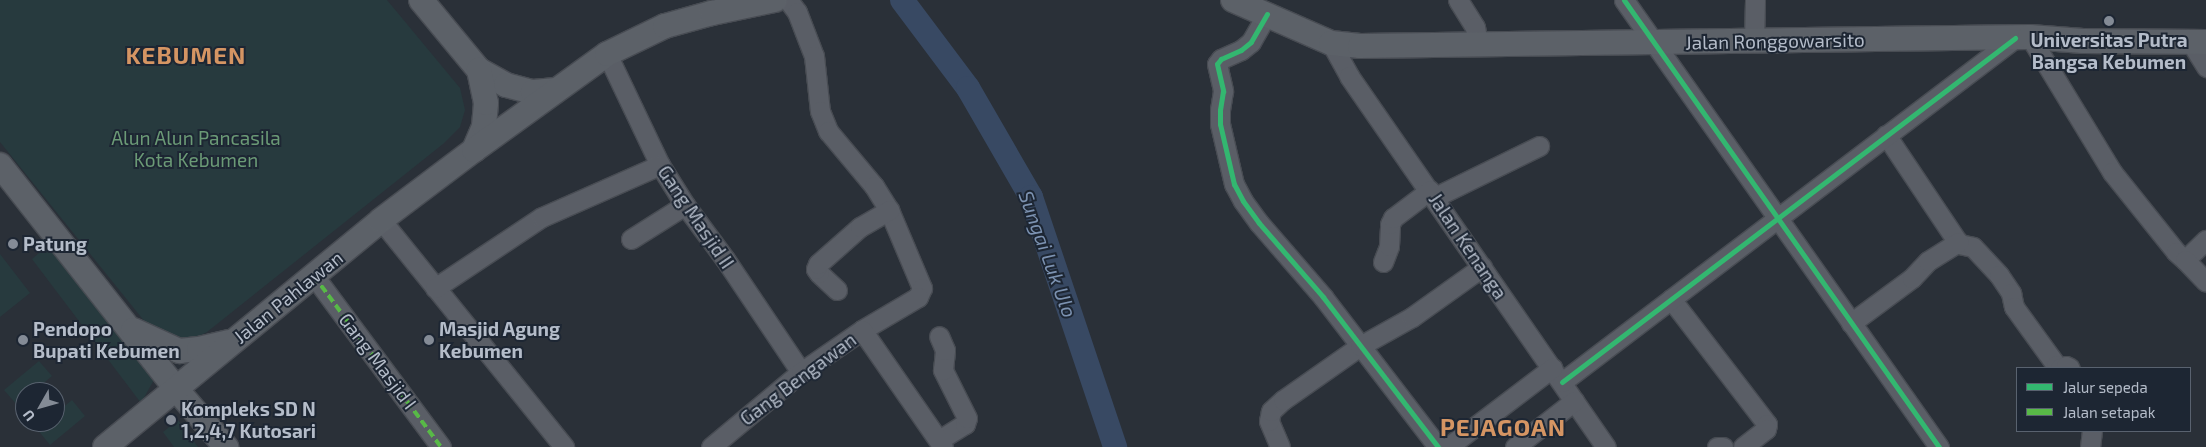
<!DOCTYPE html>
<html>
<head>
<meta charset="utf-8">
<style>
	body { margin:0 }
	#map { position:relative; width:2206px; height:447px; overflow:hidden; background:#2a3038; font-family:"Exo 2",sans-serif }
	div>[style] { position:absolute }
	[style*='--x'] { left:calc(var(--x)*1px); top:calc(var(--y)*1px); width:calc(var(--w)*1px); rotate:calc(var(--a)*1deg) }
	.green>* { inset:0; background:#273a3e }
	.river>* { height:24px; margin:-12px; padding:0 12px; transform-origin:12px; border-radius:12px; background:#384963 }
	.roads { filter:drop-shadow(1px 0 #484c53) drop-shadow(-1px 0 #484c53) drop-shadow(0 1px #484c53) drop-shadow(0 -1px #484c53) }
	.minor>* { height:19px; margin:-9.5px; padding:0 9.5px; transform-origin:9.5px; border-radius:9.5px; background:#5a5e66 }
	.major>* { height:24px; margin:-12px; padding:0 12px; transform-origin:12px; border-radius:12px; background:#5c6168 }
	.quiet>* { height:4px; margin-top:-2px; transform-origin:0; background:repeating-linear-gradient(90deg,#58b947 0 8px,transparent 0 12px) }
	.cycleway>* { height:5px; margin:-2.5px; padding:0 2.5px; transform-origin:2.5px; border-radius:2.5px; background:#33b770 }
	.dots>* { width:14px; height:14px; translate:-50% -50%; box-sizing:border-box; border:2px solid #1d2633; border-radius:50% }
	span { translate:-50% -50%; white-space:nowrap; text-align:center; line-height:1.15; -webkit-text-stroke:4px #1d2633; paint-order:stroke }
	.poi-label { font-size:19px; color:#b4bcc9; font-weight:700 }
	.left { translate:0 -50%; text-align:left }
	.street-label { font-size:19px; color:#b4bcc9 }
	.park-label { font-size:19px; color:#6b9a76 }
	.water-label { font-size:20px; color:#7c92b1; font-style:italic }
	.district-label { font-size:24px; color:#d59563; font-weight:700; letter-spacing:1px }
	.legend { position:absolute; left:2016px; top:367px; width:175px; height:65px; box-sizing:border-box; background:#1d2633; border:1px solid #59626f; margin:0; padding:6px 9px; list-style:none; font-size:15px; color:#b4bcc9 }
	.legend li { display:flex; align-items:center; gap:10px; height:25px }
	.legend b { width:25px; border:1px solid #59626f }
	.north { position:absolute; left:15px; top:382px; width:50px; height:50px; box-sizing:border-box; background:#1d2633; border:1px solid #59626f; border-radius:50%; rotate:232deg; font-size:14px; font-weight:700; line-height:20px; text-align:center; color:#b4bcc9 }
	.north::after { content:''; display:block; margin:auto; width:18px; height:22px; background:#848b96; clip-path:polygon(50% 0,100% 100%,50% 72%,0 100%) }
</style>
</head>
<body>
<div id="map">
	<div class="green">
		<div style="clip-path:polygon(0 0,387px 0,460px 88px,465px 110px,460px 127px,443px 144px,207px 332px,189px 341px,176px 342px,145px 322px,0 142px)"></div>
		<div style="clip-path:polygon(57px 238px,160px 369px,141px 403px,32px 259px)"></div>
		<div style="clip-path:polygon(0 254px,30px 293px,0 317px)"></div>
		<div style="clip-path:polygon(39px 361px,52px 376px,33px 392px,25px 392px,25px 399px,17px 405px,4px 390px)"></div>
		<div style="clip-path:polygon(72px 400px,85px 416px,50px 445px,37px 429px,46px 422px,55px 422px,55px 414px)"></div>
		<div style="clip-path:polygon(178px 420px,198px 447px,174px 447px,163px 432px)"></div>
	</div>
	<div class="river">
		<div style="--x:902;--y:0;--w:110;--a:53.1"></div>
		<div style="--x:968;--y:88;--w:126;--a:60"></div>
		<div style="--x:1031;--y:197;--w:264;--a:71.4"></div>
	</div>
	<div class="roads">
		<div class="minor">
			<div style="--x:788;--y:0;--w:15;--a:53"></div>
			<div style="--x:797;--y:12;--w:47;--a:68.9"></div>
			<div style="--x:814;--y:56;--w:55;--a:83.8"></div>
			<div style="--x:820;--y:111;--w:22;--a:68"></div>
			<div style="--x:828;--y:131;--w:72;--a:50.1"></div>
			<div style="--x:874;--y:186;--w:28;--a:58"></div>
			<div style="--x:889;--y:210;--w:85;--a:67.1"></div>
			<div style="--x:922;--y:288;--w:10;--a:114"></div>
			<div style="--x:918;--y:297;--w:65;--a:149.5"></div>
			<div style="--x:1458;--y:0;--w:32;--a:58"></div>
			<div style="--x:1475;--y:27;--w:17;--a:80"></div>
			<div style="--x:1624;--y:0;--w:547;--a:54.83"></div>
			<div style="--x:1267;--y:14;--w:32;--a:120"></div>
			<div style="--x:1251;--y:42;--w:13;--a:141"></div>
			<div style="--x:1241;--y:50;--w:22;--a:156"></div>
			<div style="--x:1221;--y:59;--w:6;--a:129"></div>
			<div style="--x:1217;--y:64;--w:28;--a:77"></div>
			<div style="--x:1223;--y:91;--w:19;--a:99"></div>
			<div style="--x:1220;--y:110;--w:14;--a:90"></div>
			<div style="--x:1220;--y:124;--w:62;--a:76.9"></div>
			<div style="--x:1234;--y:184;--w:19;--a:62"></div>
			<div style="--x:1243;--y:201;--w:27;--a:54"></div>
			<div style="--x:1259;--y:223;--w:98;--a:49.1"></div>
			<div style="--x:1323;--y:297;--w:189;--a:52.5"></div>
			<div style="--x:2030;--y:37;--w:158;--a:58.7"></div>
			<div style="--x:2112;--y:172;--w:102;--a:51.3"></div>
			<div style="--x:2176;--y:252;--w:12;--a:42"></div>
			<div style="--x:2185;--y:260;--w:29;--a:-44"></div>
			<div style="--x:1754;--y:41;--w:41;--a:-88.6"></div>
			<div style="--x:2190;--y:41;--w:31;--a:58"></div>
			<div style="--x:1331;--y:43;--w:38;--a:61"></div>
			<div style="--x:1349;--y:76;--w:451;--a:55.3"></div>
			<div style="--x:607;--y:54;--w:123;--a:64.5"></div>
			<div style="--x:660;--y:165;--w:47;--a:58"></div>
			<div style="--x:685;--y:205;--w:67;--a:53.5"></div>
			<div style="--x:725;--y:259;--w:136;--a:56.1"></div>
			<div style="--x:1886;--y:135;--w:131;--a:56.2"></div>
			<div style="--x:1959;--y:244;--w:14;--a:12"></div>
			<div style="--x:1973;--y:247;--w:38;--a:47"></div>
			<div style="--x:1999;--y:275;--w:22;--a:56"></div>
			<div style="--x:2011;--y:293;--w:14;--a:78"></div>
			<div style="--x:2014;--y:307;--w:72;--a:54.1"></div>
			<div style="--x:2056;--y:365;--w:5;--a:37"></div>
			<div style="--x:2060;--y:368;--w:6;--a:-18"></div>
			<div style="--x:2066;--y:366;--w:4;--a:27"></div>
			<div style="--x:1435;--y:197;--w:116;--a:-26.1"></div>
			<div style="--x:381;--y:220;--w:292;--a:51.1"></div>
			<div style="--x:631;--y:239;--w:64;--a:-32.2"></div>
			<div style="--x:2185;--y:260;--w:30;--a:46"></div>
			<div style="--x:1383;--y:262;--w:17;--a:-69"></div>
			<div style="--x:1389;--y:246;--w:22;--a:-87"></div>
			<div style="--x:1390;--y:224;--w:7;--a:-63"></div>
			<div style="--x:1393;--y:218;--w:46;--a:-37.1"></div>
			<div style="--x:314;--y:276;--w:213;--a:53.4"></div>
			<div style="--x:435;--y:288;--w:128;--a:-33.6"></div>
			<div style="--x:542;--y:217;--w:129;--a:-23.8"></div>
			<div style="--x:837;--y:290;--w:25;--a:-137"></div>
			<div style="--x:819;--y:273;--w:5;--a:-127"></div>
			<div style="--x:816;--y:269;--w:5;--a:-68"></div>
			<div style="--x:818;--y:264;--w:56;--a:-41.4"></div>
			<div style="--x:860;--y:227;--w:34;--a:-30"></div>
			<div style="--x:1671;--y:299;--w:158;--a:52.5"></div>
			<div style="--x:1767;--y:424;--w:5;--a:101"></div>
			<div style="--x:1766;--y:429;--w:29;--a:142"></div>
			<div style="--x:1851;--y:323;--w:76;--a:-36.4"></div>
			<div style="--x:1912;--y:278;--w:23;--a:-47"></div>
			<div style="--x:1928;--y:261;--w:36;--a:-32"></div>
			<div style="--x:1562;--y:382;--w:569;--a:-37.21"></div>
			<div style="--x:939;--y:440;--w:31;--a:-32"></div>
			<div style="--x:965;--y:424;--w:6;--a:-72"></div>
			<div style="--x:967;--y:418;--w:54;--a:-116.6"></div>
			<div style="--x:943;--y:370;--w:20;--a:-84"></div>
			<div style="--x:945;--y:350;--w:15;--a:-113"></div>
			<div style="--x:711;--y:447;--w:117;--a:-39.8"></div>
			<div style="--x:801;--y:372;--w:74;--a:-34.5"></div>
			<div style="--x:862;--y:330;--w:142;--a:55.3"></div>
			<div style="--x:1280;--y:447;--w:28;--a:-113"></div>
			<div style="--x:1269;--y:421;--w:10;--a:-79"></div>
			<div style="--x:1271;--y:411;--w:16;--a:-43"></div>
			<div style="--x:1283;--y:400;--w:94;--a:-35"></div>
			<div style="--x:1360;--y:346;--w:60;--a:-29.1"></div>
			<div style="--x:1412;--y:317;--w:86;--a:-35.5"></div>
			<div style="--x:1448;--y:447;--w:131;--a:-37.2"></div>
			<div style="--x:1515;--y:447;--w:75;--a:-37.9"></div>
			<div style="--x:1717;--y:447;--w:6;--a:0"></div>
			<div style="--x:2090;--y:447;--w:16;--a:-83"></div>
		</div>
		<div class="major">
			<div style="--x:421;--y:0;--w:91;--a:50.4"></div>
			<div style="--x:479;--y:70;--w:31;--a:29"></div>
			<div style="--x:506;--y:85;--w:28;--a:15"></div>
			<div style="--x:533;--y:92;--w:23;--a:-5"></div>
			<div style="--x:1233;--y:0;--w:107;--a:23.7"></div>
			<div style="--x:1331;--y:43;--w:29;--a:6"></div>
			<div style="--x:1360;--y:46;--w:670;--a:-0.77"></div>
			<div style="--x:2030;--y:37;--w:53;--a:4.3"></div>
			<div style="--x:2083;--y:41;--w:123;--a:0.5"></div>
			<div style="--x:474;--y:150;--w:26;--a:-67"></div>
			<div style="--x:484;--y:126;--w:23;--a:-85"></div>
			<div style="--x:486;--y:103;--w:34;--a:-102"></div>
			<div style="--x:0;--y:165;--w:285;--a:51.8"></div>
			<div style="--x:176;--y:389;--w:77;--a:49.2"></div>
			<div style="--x:133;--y:330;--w:51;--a:24.5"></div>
			<div style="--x:179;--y:351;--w:20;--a:-6"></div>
			<div style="--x:199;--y:349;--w:31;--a:-13"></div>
			<div style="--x:105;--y:447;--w:357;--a:-39.4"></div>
			<div style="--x:381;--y:220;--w:116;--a:-37"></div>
			<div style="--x:474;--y:150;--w:164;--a:-35.8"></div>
			<div style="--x:607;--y:54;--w:64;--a:-25.8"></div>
			<div style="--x:665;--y:26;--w:49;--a:-15.5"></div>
			<div style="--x:712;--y:13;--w:64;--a:-11.7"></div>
		</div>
	</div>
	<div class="quiet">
		<div style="--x:314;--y:276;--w:213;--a:53.4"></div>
	</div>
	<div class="cycleway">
		<div style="--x:1624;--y:0;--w:547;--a:54.83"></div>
		<div style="--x:1267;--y:14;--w:32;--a:120"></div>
		<div style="--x:1251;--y:42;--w:13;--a:141"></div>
		<div style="--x:1241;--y:50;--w:22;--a:156"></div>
		<div style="--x:1221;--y:59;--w:6;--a:129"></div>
		<div style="--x:1217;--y:64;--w:28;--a:77"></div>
		<div style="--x:1223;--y:91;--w:19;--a:99"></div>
		<div style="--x:1220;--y:110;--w:14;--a:90"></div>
		<div style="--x:1220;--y:124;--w:62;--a:76.9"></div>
		<div style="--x:1234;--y:184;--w:19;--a:62"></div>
		<div style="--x:1243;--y:201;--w:27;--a:54"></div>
		<div style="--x:1259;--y:223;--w:98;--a:49.1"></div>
		<div style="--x:1323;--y:297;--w:189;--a:52.5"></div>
		<div style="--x:1562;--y:382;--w:569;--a:-37.21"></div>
	</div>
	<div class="dots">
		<div style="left:2109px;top:21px;background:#848b96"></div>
		<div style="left:13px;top:244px;background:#848b96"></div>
		<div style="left:23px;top:340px;background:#848b96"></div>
		<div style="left:429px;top:340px;background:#848b96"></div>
		<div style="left:171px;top:420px;background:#848b96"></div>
	</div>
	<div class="poi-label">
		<span style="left:2109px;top:51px">Universitas Putra<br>Bangsa Kebumen</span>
		<span class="left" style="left:23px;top:244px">Patung</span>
		<span class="left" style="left:33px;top:340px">Pendopo<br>Bupati Kebumen</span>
		<span class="left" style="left:439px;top:340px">Masjid Agung<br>Kebumen</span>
		<span class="left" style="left:181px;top:420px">Kompleks SD N<br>1,2,4,7 Kutosari</span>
	</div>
	<div class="street-label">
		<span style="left:1775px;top:41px;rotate:-1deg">Jalan Ronggowarsito</span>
		<span style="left:696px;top:217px;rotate:56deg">Gang Masjid II</span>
		<span style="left:1468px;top:246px;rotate:56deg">Jalan Kenanga</span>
		<span style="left:288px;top:297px;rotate:-39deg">Jalan Pahlawan</span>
		<span style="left:378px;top:361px;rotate:53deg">Gang Masjid I</span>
		<span style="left:798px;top:379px;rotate:-37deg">Gang Bengawan</span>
	</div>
	<div class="park-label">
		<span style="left:196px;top:149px">Alun Alun Pancasila<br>Kota Kebumen</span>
	</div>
	<div class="water-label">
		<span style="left:1048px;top:254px;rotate:70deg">Sungai Luk Ulo</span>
	</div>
	<div class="district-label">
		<span style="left:186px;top:55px">KEBUMEN</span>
		<span style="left:1503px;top:427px">PEJAGOAN</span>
	</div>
	<ul class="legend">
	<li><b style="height:6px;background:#33b770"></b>Jalur sepeda</li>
	<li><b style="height:6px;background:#58b947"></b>Jalan setapak</li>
	</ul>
	<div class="north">U</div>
</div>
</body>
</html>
